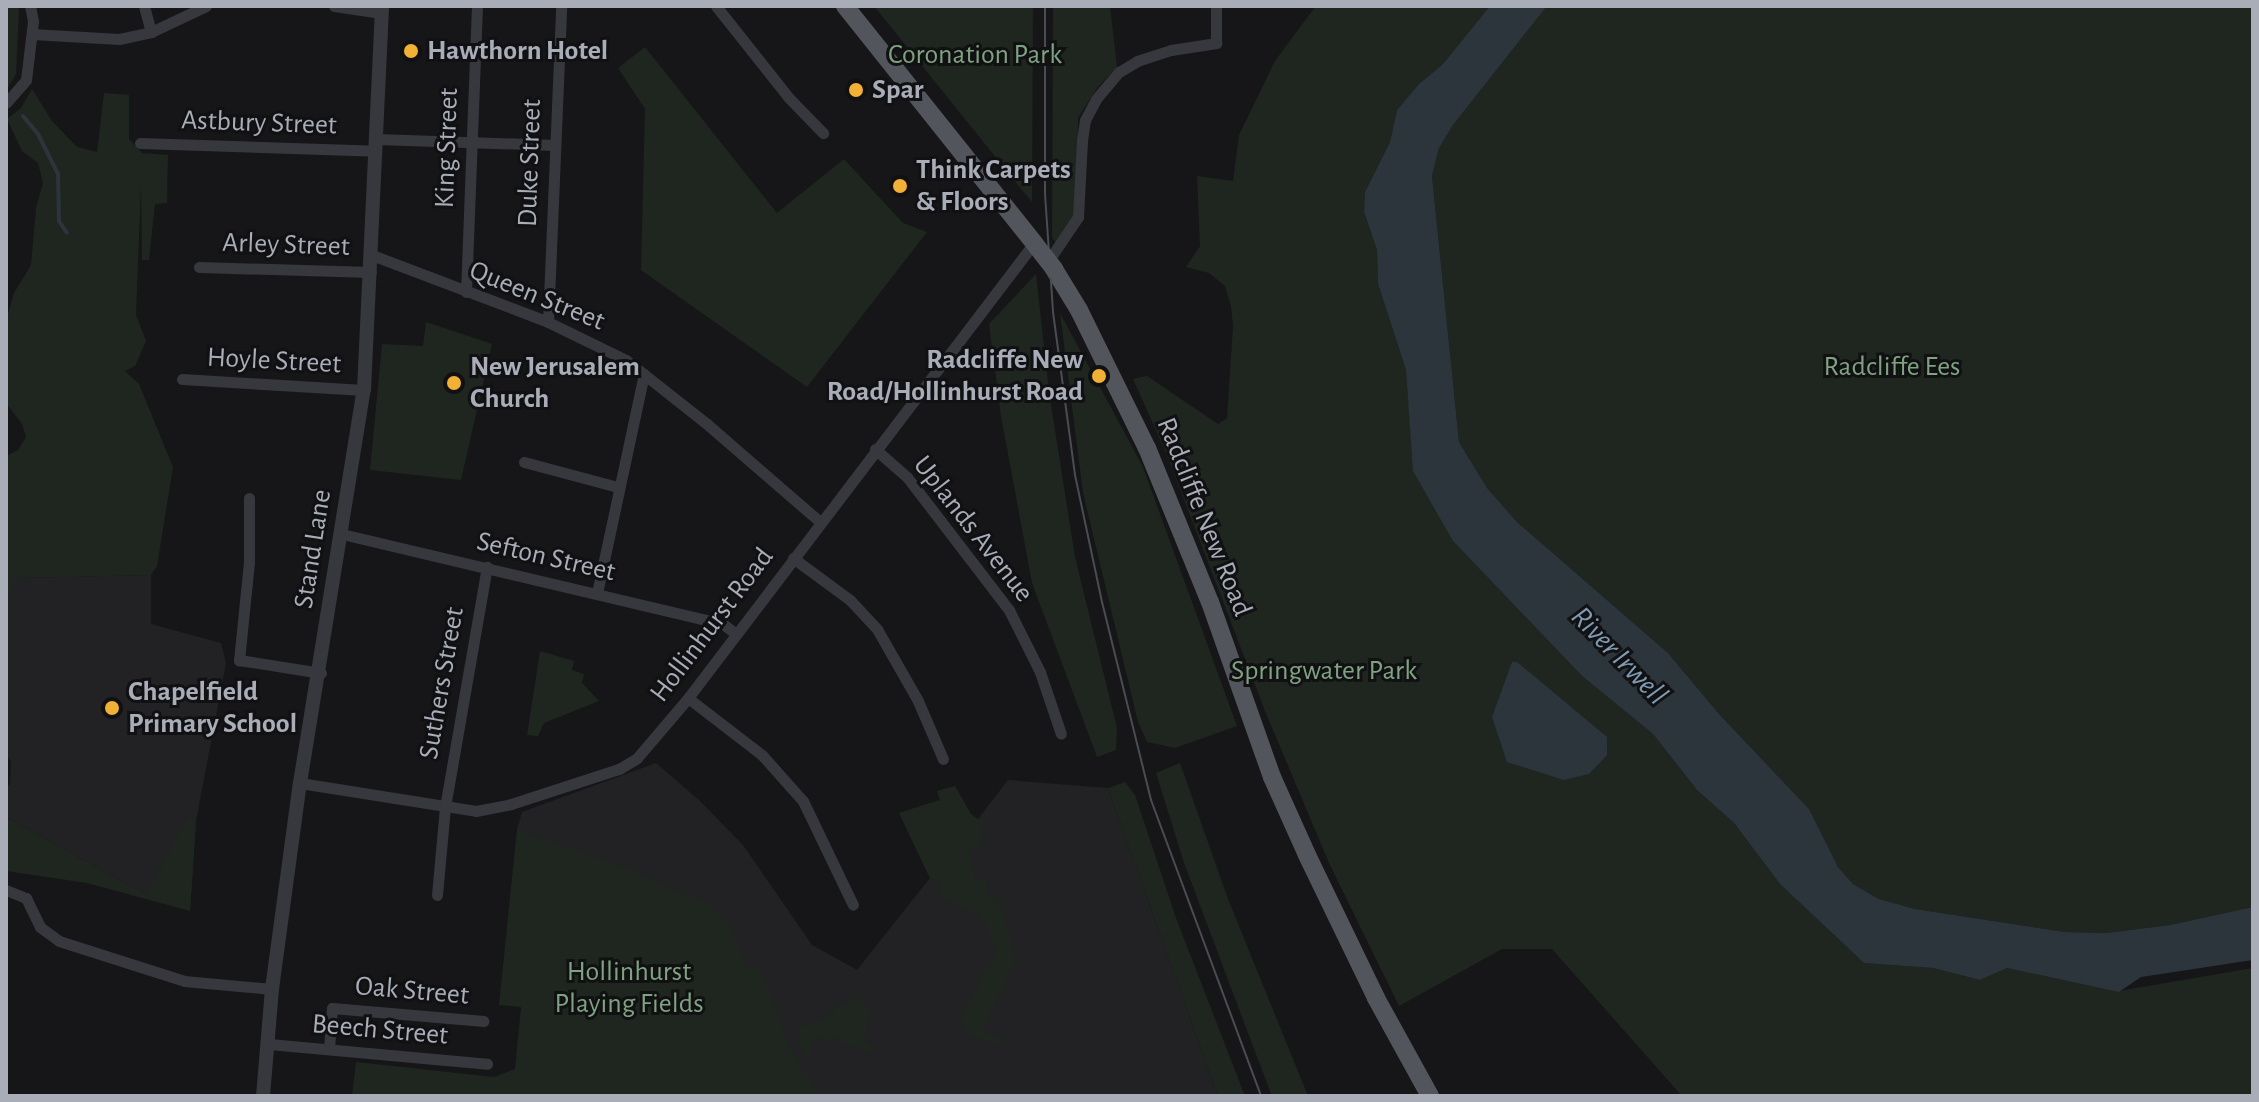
<!DOCTYPE html>
<html>
<head>
<meta charset="utf-8">
<style>
	body { margin:0 }
	#map { position:relative; width:2259px; height:1102px; overflow:hidden; background:#161618; font-family:"Alegreya Sans",sans-serif }
	div>[style] { position:absolute }
	[style*='--x'] { left:calc(var(--x)*1px); top:calc(var(--y)*1px); width:calc(var(--w)*1px); rotate:calc(var(--a)*1deg) }
	.built>* { inset:0; background:#222225 }
	.green>* { inset:0; background:#1e261f }
	.water>* { inset:0; background:#2c353c }
	.stream>* { height:4px; margin:-2px; padding:0 2px; transform-origin:2px; border-radius:2px; background:#2c353c }
	.minor>* { height:11px; margin:-5.5px; padding:0 5.5px; transform-origin:5.5px; border-radius:5.5px; background:#37383d }
	.tertiary>* { height:14px; margin:-7px; padding:0 7px; transform-origin:7px; border-radius:7px; background:#37383d }
	.primary>* { height:18px; margin:-9px; padding:0 9px; transform-origin:9px; border-radius:9px; background:#53555c }
	.tram>* { height:2px; margin:-1px; padding:0 1px; transform-origin:1px; border-radius:1px; background:#4a4c52 }
	.primary-bridge>* { height:18px; margin:-9px; padding:0 9px; transform-origin:9px; border-radius:9px; background:#53555c }
	.dots>* { width:22px; height:22px; translate:-50% -50%; box-sizing:border-box; border:4px solid #111113; border-radius:50% }
	span { translate:-50% -50%; white-space:nowrap; text-align:center; line-height:1.15; -webkit-text-stroke:6px #111113; paint-order:stroke }
	.poi-label { font-size:28px; color:#a8adb8; font-weight:700 }
	.left { translate:0 -50%; text-align:left }
	.right { translate:-100% -50%; text-align:right }
	.park-label { font-size:28px; color:#7fa381 }
	.street-label { font-size:28px; color:#a8adb8 }
	.water-label { font-size:30px; color:#7f9bb3; font-style:italic }
	.frame { position:absolute; inset:0; border:8px solid #a8adb8; pointer-events:none }
</style>
</head>
<body>
<div id="map">
	<div class="built">
		<div style="clip-path:polygon(151px 575px,151px 624px,221px 643px,226px 663px,196px 821px,190px 911px,145px 894px,6px 817px,6px 787px,10px 784px,11px 762px,6px 754px,6px 599px,17px 578px)"></div>
		<div style="clip-path:polygon(656px 763px,699px 800px,743px 845px,812px 945px,857px 970px,930px 878px,899px 813px,940px 800px,937px 791px,955px 786px,971px 814px,978px 819px,1008px 780px,1108px 788px,1218px 1096px,775px 1096px,544px 842px,517px 829px,522px 812px)"></div>
	</div>
	<div class="green">
		<div style="clip-path:polygon(6px 6px,18px 6px,19px 10px,16px 74px,6px 91px)"></div>
		<div style="clip-path:polygon(874px 6px,1033px 6px,1032px 202px,1022px 190px)"></div>
		<div style="clip-path:polygon(1053px 6px,1110px 6px,1117px 67px,1097px 88px,1078px 118px,1078px 212px,1057px 244px,1052px 238px)"></div>
		<div style="clip-path:polygon(1490px 6px,1443px 64px,1419px 84px,1397px 110px,1390px 142px,1365px 192px,1364px 212px,1377px 250px,1378px 284px,1406px 370px,1411px 433px,1453px 541px,1582px 676px,1653px 734px,1697px 790px,1734px 823px,1780px 884px,1864px 963px,1933px 968px,1980px 980px,2007px 968px,2119px 991px,2253px 968px,2253px 1096px,1682px 1096px,1552px 949px,1502px 949px,1399px 1006px,1329px 863px,1265px 711px,1167px 455px,1133px 379px,1147px 376px,1218px 424px,1227px 418px,1233px 326px,1231px 306px,1225px 286px,1209px 273px,1186px 267px,1200px 246px,1197px 176px,1233px 181px,1239px 135px,1275px 61px,1315px 7px)"></div>
		<div style="clip-path:polygon(1547px 6px,2253px 6px,2253px 907px,2170px 925px,2106px 933px,2065px 932px,1915px 909px,1879px 899px,1853px 884px,1838px 867px,1809px 809px,1719px 714px,1668px 653px,1517px 522px,1487px 488px,1459px 442px,1432px 176px,1439px 148px,1453px 125px)"></div>
		<div style="clip-path:polygon(645px 47px,777px 213px,844px 159px,903px 223px,927px 232px,807px 387px,641px 270px,645px 109px,618px 68px)"></div>
		<div style="clip-path:polygon(32px 89px,52px 121px,77px 147px,97px 152px,104px 93px,129px 95px,129px 139px,142px 153px,168px 155px,167px 203px,155px 204px,149px 260px,142px 260px,141px 186px,136px 315px,146px 341px,135px 366px,125px 371px,139px 384px,173px 467px,157px 566px,151px 575px,18px 578px,6px 599px,6px 456px,18px 450px,26px 437px,22px 424px,6px 403px,6px 321px,14px 293px,31px 265px,36px 208px,43px 183px,38px 163px,22px 151px,7px 119px,21px 108px)"></div>
		<div style="clip-path:polygon(1036px 274px,1049px 392px,1075px 557px,1117px 728px,1116px 750px,1097px 757px,1032px 583px,1001px 416px,989px 324px)"></div>
		<div style="clip-path:polygon(1060px 313px,1143px 467px,1237px 726px,1175px 748px,1147px 742px,1138px 722px,1083px 493px)"></div>
		<div style="clip-path:polygon(426px 322px,492px 344px,461px 480px,370px 470px,382px 344px,423px 346px)"></div>
		<div style="clip-path:polygon(540px 651px,574px 661px,572px 670px,584px 674px,582px 683px,599px 701px,544px 723px,538px 736px,527px 735px)"></div>
		<div style="clip-path:polygon(1180px 763px,1228px 899px,1308px 1096px,1272px 1096px,1262px 1070px,1184px 863px,1156px 773px)"></div>
		<div style="clip-path:polygon(1125px 782px,1135px 795px,1176px 918px,1245px 1096px,1218px 1096px,1108px 788px)"></div>
		<div style="clip-path:polygon(955px 786px,971px 814px,982px 823px,983px 847px,968px 849px,976px 880px,985px 880px,990px 898px,998px 897px,1016px 960px,982px 1031px,1004px 1039px,996px 1045px,968px 1034px,960px 1018px,996px 952px,990px 932px,979px 915px,936px 893px,941px 886px,930px 878px,899px 813px,940px 800px,937px 791px)"></div>
		<div style="clip-path:polygon(6px 817px,145px 894px,188px 818px,196px 821px,190px 911px,87px 883px,6px 871px)"></div>
		<div style="clip-path:polygon(517px 829px,630px 870px,704px 902px,727px 922px,748px 969px,759px 964px,789px 1047px,819px 1094px,352px 1096px,356px 1062px,494px 1077px,515px 1069px,521px 1007px,499px 1005px)"></div>
		<div style="clip-path:polygon(854px 997px,871px 1010px,864px 1038px,874px 1047px,872px 1052px,843px 1044px,837px 1036px,831px 1041px,821px 1037px,813px 1042px,811px 1054px,805px 1058px,798px 1044px,799px 1027px,804px 1024px,807px 1027px)"></div>
	</div>
	<div class="water">
		<div style="clip-path:polygon(1490px 6px,1547px 6px,1453px 125px,1439px 148px,1432px 176px,1459px 442px,1487px 488px,1517px 522px,1668px 653px,1719px 714px,1809px 809px,1838px 867px,1853px 884px,1879px 899px,1915px 909px,2065px 932px,2106px 933px,2170px 925px,2253px 907px,2253px 960px,2141px 977px,2119px 992px,2007px 968px,1980px 980px,1933px 968px,1864px 963px,1780px 884px,1734px 823px,1697px 790px,1653px 734px,1582px 676px,1453px 541px,1413px 471px,1406px 370px,1378px 284px,1377px 250px,1364px 212px,1365px 192px,1390px 142px,1397px 110px,1419px 84px,1443px 64px)"></div>
		<div style="clip-path:polygon(1512px 662px,1517px 662px,1607px 737px,1607px 755px,1589px 774px,1564px 780px,1507px 762px,1492px 717px)"></div>
	</div>
	<div class="stream">
		<div style="--x:23;--y:116;--w:23;--a:50"></div>
		<div style="--x:38;--y:134;--w:45;--a:63.4"></div>
		<div style="--x:58;--y:174;--w:47;--a:88.8"></div>
		<div style="--x:59;--y:221;--w:14;--a:56"></div>
	</div>
	<div class="minor">
		<div style="--x:144;--y:6;--w:27;--a:75"></div>
		<div style="--x:334;--y:6;--w:48;--a:8.5"></div>
		<div style="--x:716;--y:6;--w:117;--a:51.6"></div>
		<div style="--x:789;--y:98;--w:49;--a:45.8"></div>
		<div style="--x:32;--y:34;--w:87;--a:3.3"></div>
		<div style="--x:119;--y:39;--w:33;--a:-12"></div>
		<div style="--x:151;--y:32;--w:61;--a:-25.3"></div>
		<div style="--x:6;--y:103;--w:30;--a:-49"></div>
		<div style="--x:26;--y:80;--w:59;--a:-83.2"></div>
		<div style="--x:33;--y:21;--w:15;--a:-101"></div>
		<div style="--x:376;--y:139;--w:179;--a:1.9"></div>
		<div style="--x:140;--y:143;--w:236;--a:1.9"></div>
		<div style="--x:1053;--y:254;--w:45;--a:-56"></div>
		<div style="--x:1078;--y:217;--w:76;--a:-87"></div>
		<div style="--x:1082;--y:141;--w:21;--a:-82"></div>
		<div style="--x:1085;--y:120;--w:24;--a:-62"></div>
		<div style="--x:1096;--y:99;--w:35;--a:-50"></div>
		<div style="--x:1119;--y:72;--w:21;--a:-31"></div>
		<div style="--x:1137;--y:61;--w:36;--a:-18"></div>
		<div style="--x:1171;--y:50;--w:46;--a:-8.8"></div>
		<div style="--x:1216;--y:43;--w:37;--a:-90"></div>
		<div style="--x:372;--y:255;--w:188;--a:20.8"></div>
		<div style="--x:548;--y:322;--w:87;--a:26"></div>
		<div style="--x:626;--y:360;--w:103;--a:38.3"></div>
		<div style="--x:707;--y:424;--w:150;--a:40.9"></div>
		<div style="--x:199;--y:267;--w:172;--a:1.7"></div>
		<div style="--x:466;--y:292;--w:286;--a:-87.8"></div>
		<div style="--x:548;--y:322;--w:316;--a:-87.6"></div>
		<div style="--x:182;--y:379;--w:182;--a:3.5"></div>
		<div style="--x:875;--y:449;--w:43;--a:41.2"></div>
		<div style="--x:907;--y:477;--w:168;--a:52.5"></div>
		<div style="--x:1009;--y:610;--w:69;--a:63.4"></div>
		<div style="--x:1040;--y:672;--w:65;--a:71.3"></div>
		<div style="--x:524;--y:462;--w:97;--a:14.9"></div>
		<div style="--x:249;--y:498;--w:64;--a:90"></div>
		<div style="--x:249;--y:562;--w:99;--a:95.8"></div>
		<div style="--x:239;--y:660;--w:83;--a:9"></div>
		<div style="--x:342;--y:534;--w:391;--a:13.3"></div>
		<div style="--x:723;--y:624;--w:15;--a:37"></div>
		<div style="--x:793;--y:558;--w:71;--a:36.4"></div>
		<div style="--x:850;--y:600;--w:40;--a:47"></div>
		<div style="--x:877;--y:629;--w:83;--a:60.3"></div>
		<div style="--x:918;--y:701;--w:63;--a:66.7"></div>
		<div style="--x:597;--y:593;--w:224;--a:-77.9"></div>
		<div style="--x:688;--y:698;--w:93;--a:37.6"></div>
		<div style="--x:762;--y:755;--w:62;--a:48.3"></div>
		<div style="--x:803;--y:801;--w:115;--a:64.3"></div>
		<div style="--x:300;--y:783;--w:178;--a:9"></div>
		<div style="--x:476;--y:811;--w:36;--a:-11"></div>
		<div style="--x:511;--y:804;--w:114;--a:-18"></div>
		<div style="--x:619;--y:769;--w:21;--a:-31"></div>
		<div style="--x:637;--y:758;--w:79;--a:-49.6"></div>
		<div style="--x:688;--y:698;--w:572;--a:-52.75"></div>
		<div style="--x:6;--y:890;--w:22;--a:22"></div>
		<div style="--x:26;--y:898;--w:32;--a:64"></div>
		<div style="--x:40;--y:927;--w:24;--a:36"></div>
		<div style="--x:59;--y:941;--w:131;--a:17.7"></div>
		<div style="--x:184;--y:981;--w:88;--a:5.2"></div>
		<div style="--x:437;--y:895;--w:88;--a:-84.8"></div>
		<div style="--x:445;--y:807;--w:244;--a:-80.1"></div>
		<div style="--x:269;--y:1044;--w:219;--a:5.2"></div>
		<div style="--x:329;--y:1049;--w:41;--a:-85.8"></div>
		<div style="--x:332;--y:1008;--w:152;--a:4.9"></div>
	</div>
	<div class="tertiary">
		<div style="--x:263;--y:1096;--w:107;--a:-85.2"></div>
		<div style="--x:272;--y:989;--w:208;--a:-82.3"></div>
		<div style="--x:300;--y:783;--w:398;--a:-80.8"></div>
		<div style="--x:364;--y:390;--w:384;--a:-87.3"></div>
	</div>
	<div class="primary">
		<div style="--x:845;--y:6;--w:303;--a:51.4"></div>
		<div style="--x:1054;--y:269;--w:48;--a:58.6"></div>
		<div style="--x:1079;--y:310;--w:154;--a:63.8"></div>
		<div style="--x:1147;--y:448;--w:166;--a:67.8"></div>
		<div style="--x:1210;--y:602;--w:186;--a:70.5"></div>
		<div style="--x:1272;--y:777;--w:85;--a:65.8"></div>
		<div style="--x:1307;--y:855;--w:159;--a:64.2"></div>
		<div style="--x:1376;--y:998;--w:112;--a:61.1"></div>
	</div>
	<div class="tram">
		<div style="--x:1045;--y:6;--w:188;--a:90"></div>
		<div style="--x:1045;--y:194;--w:118;--a:86.1"></div>
		<div style="--x:1053;--y:312;--w:164;--a:82.3"></div>
		<div style="--x:1075;--y:475;--w:130;--a:78"></div>
		<div style="--x:1102;--y:602;--w:204;--a:76.1"></div>
		<div style="--x:1151;--y:800;--w:316;--a:69.6"></div>
	</div>
	<div class="primary-bridge">
		<div style="--x:1034;--y:243;--w:33;--a:52"></div>
	</div>
	<div class="dots">
		<div style="left:411px;top:51px;background:#f2b134"></div>
		<div style="left:856px;top:90px;background:#f2b134"></div>
		<div style="left:900px;top:186px;background:#f2b134"></div>
		<div style="left:1099px;top:376px;background:#f2b134"></div>
		<div style="left:454px;top:383px;background:#f2b134"></div>
		<div style="left:112px;top:708px;background:#f2b134"></div>
	</div>
	<div class="poi-label">
		<span class="left" style="left:427px;top:51px">Hawthorn Hotel</span>
		<span class="left" style="left:872px;top:90px">Spar</span>
		<span class="left" style="left:916px;top:186px">Think Carpets<br>&amp; Floors</span>
		<span class="right" style="left:1083px;top:376px">Radcliffe New<br>Road/Hollinhurst Road</span>
		<span class="left" style="left:470px;top:383px">New Jerusalem<br>Church</span>
		<span class="left" style="left:128px;top:708px">Chapelfield<br>Primary School</span>
	</div>
	<div class="park-label">
		<span style="left:975px;top:55px">Coronation Park</span>
		<span style="left:1892px;top:367px">Radcliffe Ees</span>
		<span style="left:1324px;top:671px">Springwater Park</span>
		<span style="left:629px;top:988px">Hollinhurst<br>Playing Fields</span>
	</div>
	<div class="street-label">
		<span style="left:259px;top:123px;rotate:2deg">Astbury Street</span>
		<span style="left:447px;top:148px;rotate:-88deg">King Street</span>
		<span style="left:530px;top:163px;rotate:-88deg">Duke Street</span>
		<span style="left:286px;top:245px;rotate:2deg">Arley Street</span>
		<span style="left:537px;top:296px;rotate:22deg">Queen Street</span>
		<span style="left:274px;top:361px;rotate:3deg">Hoyle Street</span>
		<span style="left:1204px;top:517px;rotate:68deg">Radcliffe New Road</span>
		<span style="left:973px;top:529px;rotate:52deg">Uplands Avenue</span>
		<span style="left:313px;top:549px;rotate:-81deg">Stand Lane</span>
		<span style="left:546px;top:557px;rotate:13deg">Sefton Street</span>
		<span style="left:712px;top:625px;rotate:-53deg">Hollinhurst Road</span>
		<span style="left:442px;top:683px;rotate:-80deg">Suthers Street</span>
		<span style="left:412px;top:991px;rotate:5deg">Oak Street</span>
		<span style="left:380px;top:1030px;rotate:5deg">Beech Street</span>
	</div>
	<div class="water-label">
		<span style="left:1619px;top:656px;rotate:46deg">River Irwell</span>
	</div>
	<div class="frame"></div>
</div>
</body>
</html>
